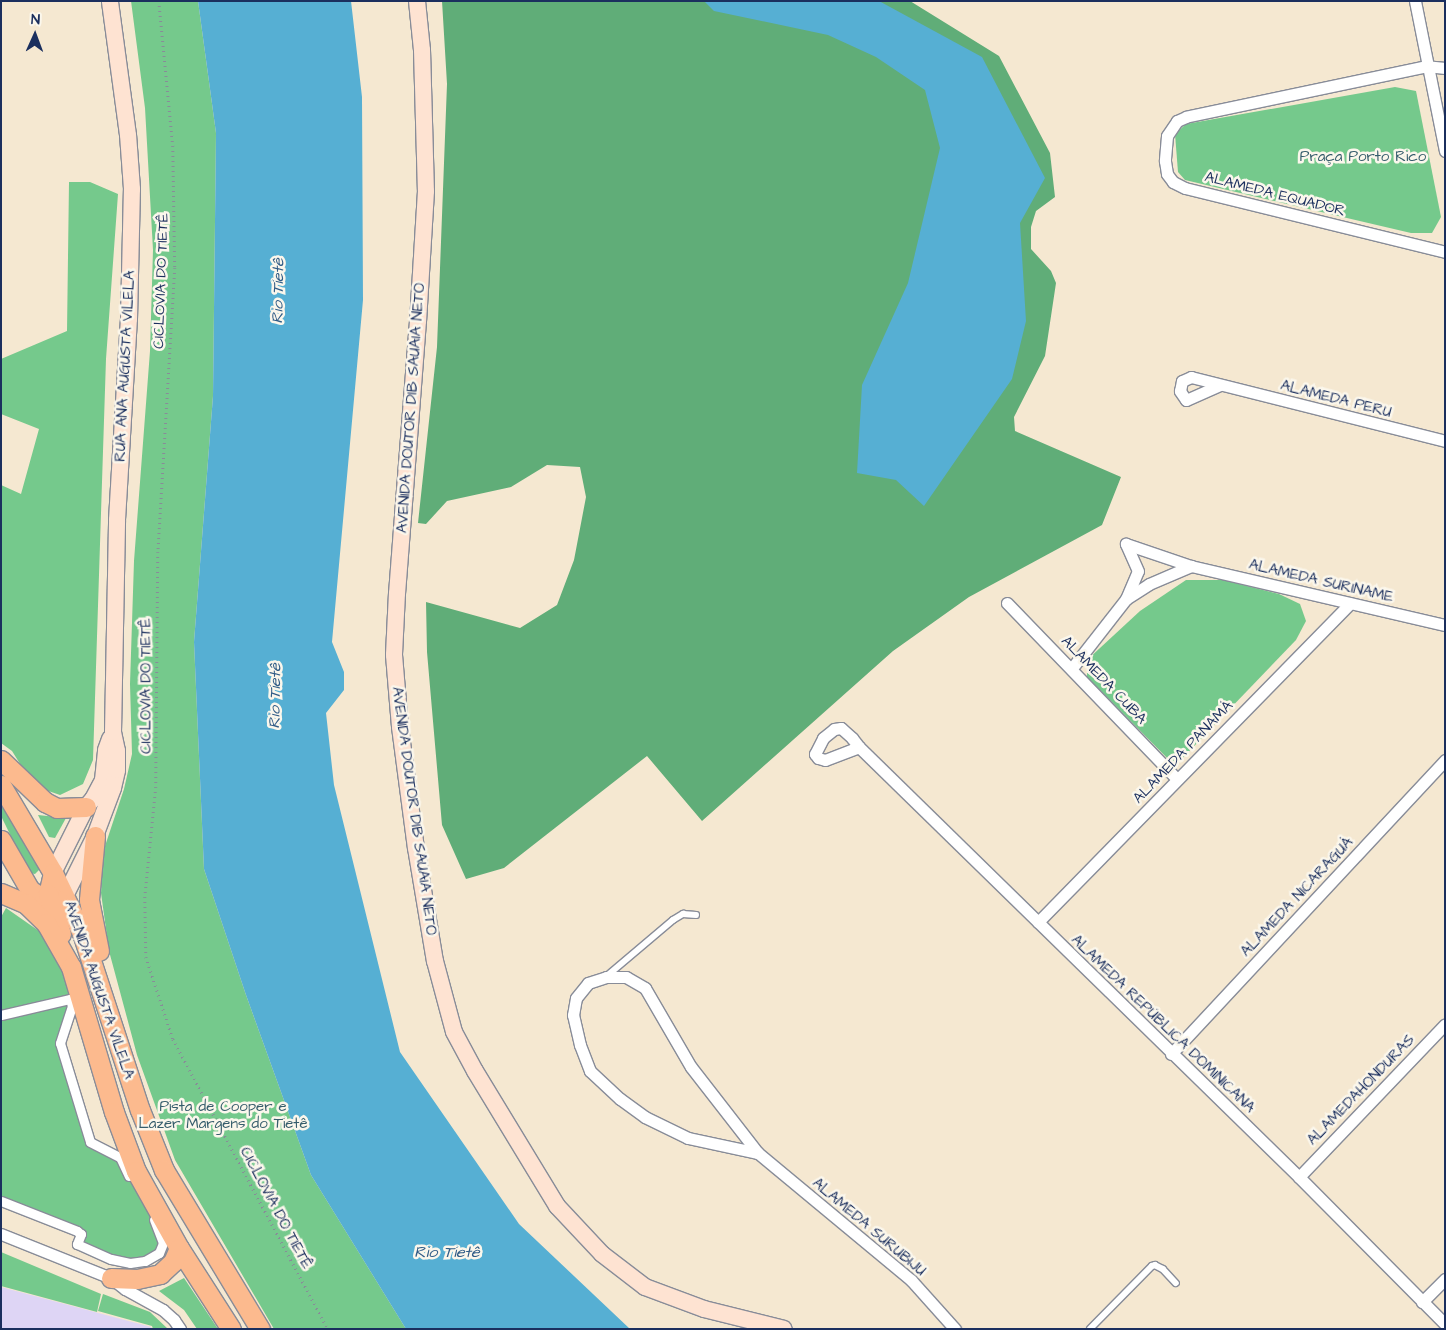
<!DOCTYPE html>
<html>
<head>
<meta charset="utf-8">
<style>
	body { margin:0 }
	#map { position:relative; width:1446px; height:1330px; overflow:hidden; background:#f5e8d1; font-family:"Architects Daughter",sans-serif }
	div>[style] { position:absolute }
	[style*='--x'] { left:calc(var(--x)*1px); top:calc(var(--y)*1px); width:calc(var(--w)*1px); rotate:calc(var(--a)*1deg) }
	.built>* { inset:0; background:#ded5f5 }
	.green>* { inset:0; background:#75c98c }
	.forest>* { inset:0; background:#60ad78 }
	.water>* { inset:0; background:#56afd3 }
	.path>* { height:2.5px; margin-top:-1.25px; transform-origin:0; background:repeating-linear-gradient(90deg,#888c98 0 1px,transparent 0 5px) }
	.roads { filter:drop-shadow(1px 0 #888c98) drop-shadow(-1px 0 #888c98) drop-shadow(0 1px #888c98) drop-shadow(0 -1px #888c98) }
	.service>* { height:5.5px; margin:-2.75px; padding:0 2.75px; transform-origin:2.75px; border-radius:2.75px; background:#fff }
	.pedestrian>* { height:9px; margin:-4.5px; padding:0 4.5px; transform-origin:4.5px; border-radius:4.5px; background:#fff }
	.minor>* { height:11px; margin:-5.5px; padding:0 5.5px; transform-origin:5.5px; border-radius:5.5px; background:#fff }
	.secondary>* { height:16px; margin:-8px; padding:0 8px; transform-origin:8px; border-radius:8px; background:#fee3d2 }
	.primary>* { height:19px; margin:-9.5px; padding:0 9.5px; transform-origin:9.5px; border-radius:9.5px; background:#fcba8e }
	span { translate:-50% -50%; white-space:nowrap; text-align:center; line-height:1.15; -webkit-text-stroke:5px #fbf7ec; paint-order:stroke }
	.park-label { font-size:15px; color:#365d6c }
	.street-label { font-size:15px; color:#1b2f5e }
	.water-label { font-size:16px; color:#305c87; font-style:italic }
	.frame { position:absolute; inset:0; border:2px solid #1b2f5e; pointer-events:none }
	.north { position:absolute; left:10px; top:10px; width:50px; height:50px; -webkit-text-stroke:4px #fbf7ec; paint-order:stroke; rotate:2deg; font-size:14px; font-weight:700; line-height:20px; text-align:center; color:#1b2f5e }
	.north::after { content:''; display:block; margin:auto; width:18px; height:22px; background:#1b2f5e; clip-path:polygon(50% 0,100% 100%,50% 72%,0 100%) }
</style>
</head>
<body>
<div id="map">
	<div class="built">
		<div style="clip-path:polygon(1px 1287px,151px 1327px,152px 1329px,1px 1329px)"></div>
	</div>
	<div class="green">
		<div style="clip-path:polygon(131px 1px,198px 1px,216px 133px,213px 396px,194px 642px,204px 869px,246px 995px,311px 1175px,406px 1329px,274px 1329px,175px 1160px,137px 1055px,109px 951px,101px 893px,103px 852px,124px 789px,132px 754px,130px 684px,134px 561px,150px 351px,153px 250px,145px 108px)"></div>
		<div style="clip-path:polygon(1395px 87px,1416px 91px,1441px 217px,1432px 233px,1411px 233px,1185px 180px,1178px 172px,1175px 134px,1186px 124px)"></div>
		<div style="clip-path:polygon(69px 182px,90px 182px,118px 194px,106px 359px,93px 760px,83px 784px,60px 795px,34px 786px,12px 751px,1px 743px,1px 485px,21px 494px,39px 429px,1px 414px,1px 359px,67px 331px)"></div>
		<div style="clip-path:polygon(1186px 580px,1223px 580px,1279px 594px,1300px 604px,1306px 621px,1296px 640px,1175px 766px,1087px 677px,1087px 660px,1140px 611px)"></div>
		<div style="clip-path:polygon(1px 797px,39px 865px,39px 870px,35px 874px,29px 873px,1px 816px)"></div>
		<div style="clip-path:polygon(38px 815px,66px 818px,55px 838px,49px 837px)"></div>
		<div style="clip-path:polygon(6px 908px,39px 931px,58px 957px,72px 995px,63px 1044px,93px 1141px,123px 1156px,166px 1242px,166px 1249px,161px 1256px,111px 1263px,73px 1247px,77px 1235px,1px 1205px,1px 917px)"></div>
		<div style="clip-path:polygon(1px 1252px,101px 1294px,97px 1312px,1px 1286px)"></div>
		<div style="clip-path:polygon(184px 1278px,218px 1329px,197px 1329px,184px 1310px,159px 1291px)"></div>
		<div style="clip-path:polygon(103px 1294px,150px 1312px,168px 1329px,153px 1329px,152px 1326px,98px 1311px)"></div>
	</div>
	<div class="forest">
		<div style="clip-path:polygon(442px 1px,910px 1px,999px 56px,1050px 153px,1055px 197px,1036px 211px,1031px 227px,1031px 249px,1051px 271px,1056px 283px,1045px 356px,1014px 417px,1015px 431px,1121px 477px,1102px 525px,969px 597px,893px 651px,702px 821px,647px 756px,504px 868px,466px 879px,442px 825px,427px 652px,426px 602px,520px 628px,557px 605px,574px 560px,586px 497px,580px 467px,547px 465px,511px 487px,447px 501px,426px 524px,418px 523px,437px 347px,447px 84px)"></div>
	</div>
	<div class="water">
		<div style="clip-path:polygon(198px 1px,351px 1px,362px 97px,363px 300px,332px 642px,344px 672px,344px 690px,326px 713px,334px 785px,400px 1052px,519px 1224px,630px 1329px,406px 1329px,311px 1175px,246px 995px,204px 869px,194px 642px,213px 396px,216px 133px)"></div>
		<div style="clip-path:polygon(704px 1px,879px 1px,982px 57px,1045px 178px,1020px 223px,1026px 321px,1012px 379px,924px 506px,896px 480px,857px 473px,862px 385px,908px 283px,940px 148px,925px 90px,876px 57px,828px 35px,714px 11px)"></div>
	</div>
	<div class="path">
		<div style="--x:159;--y:1;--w:146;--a:84.5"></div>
		<div style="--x:173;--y:146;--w:122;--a:89.1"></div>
		<div style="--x:175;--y:268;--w:285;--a:93.4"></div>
		<div style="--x:158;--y:552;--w:235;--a:90.5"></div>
		<div style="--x:156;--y:787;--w:111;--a:95.7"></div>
		<div style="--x:145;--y:897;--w:60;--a:89"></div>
		<div style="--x:146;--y:957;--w:86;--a:71.8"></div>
		<div style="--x:173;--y:1039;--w:329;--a:61.9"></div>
	</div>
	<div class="roads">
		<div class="service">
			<div style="--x:608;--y:975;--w:85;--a:-40.2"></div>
			<div style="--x:673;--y:920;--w:12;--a:-31"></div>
			<div style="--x:683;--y:914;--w:13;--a:4"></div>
			<div style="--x:1090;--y:1329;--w:88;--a:-45.5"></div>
			<div style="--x:1152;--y:1266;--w:3;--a:-18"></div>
			<div style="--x:1155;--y:1265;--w:9;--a:27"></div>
			<div style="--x:1163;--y:1269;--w:19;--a:47"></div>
		</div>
		<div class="pedestrian">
			<div style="--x:1;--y:1015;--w:71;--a:-13.1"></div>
			<div style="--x:70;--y:999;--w:7;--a:74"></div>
			<div style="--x:72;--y:1006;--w:39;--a:108"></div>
			<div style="--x:60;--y:1043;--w:103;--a:73.1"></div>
			<div style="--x:90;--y:1142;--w:34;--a:27"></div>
			<div style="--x:120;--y:1157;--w:21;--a:65"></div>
			<div style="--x:1;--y:1201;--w:82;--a:21.5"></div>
			<div style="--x:77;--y:1231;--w:5;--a:37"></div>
			<div style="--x:81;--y:1234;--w:11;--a:112"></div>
			<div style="--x:77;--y:1244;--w:37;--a:24"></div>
			<div style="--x:111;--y:1259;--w:19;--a:12"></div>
			<div style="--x:130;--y:1263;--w:15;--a:-8"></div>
			<div style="--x:145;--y:1261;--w:16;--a:-30"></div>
			<div style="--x:159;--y:1253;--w:11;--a:-68"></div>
			<div style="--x:163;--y:1243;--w:25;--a:-111"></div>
		</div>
		<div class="minor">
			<div style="--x:1415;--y:1;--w:153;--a:78.7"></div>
			<div style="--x:1445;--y:68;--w:18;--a:-174"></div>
			<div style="--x:1427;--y:66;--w:246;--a:168.1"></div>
			<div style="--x:1186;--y:117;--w:10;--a:156"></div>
			<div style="--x:1177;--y:121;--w:18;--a:124"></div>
			<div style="--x:1167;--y:136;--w:25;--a:95"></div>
			<div style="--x:1165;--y:161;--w:13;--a:81"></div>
			<div style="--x:1167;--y:174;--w:10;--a:53"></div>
			<div style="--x:1173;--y:182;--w:13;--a:27"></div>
			<div style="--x:1185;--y:188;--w:268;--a:13.8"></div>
			<div style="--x:1220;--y:385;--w:37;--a:156"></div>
			<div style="--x:1186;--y:400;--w:11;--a:-124"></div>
			<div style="--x:1180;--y:391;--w:10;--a:-79"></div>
			<div style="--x:1182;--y:381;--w:10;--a:-24"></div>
			<div style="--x:1191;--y:377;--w:262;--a:14.1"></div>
			<div style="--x:1126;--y:544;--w:69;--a:18.7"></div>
			<div style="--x:1191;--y:566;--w:261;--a:13.1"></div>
			<div style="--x:1126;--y:599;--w:30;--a:-67"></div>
			<div style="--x:1138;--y:571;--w:30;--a:-114"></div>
			<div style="--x:1007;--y:603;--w:245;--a:46"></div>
			<div style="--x:1072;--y:668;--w:88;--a:-52"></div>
			<div style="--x:1126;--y:599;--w:27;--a:-33"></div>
			<div style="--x:1149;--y:584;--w:46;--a:-23.2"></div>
			<div style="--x:859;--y:747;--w:36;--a:159"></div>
			<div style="--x:825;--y:760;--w:7;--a:-164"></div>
			<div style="--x:818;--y:758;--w:5;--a:-127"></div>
			<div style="--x:815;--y:754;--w:18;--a:-63"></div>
			<div style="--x:823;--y:738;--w:14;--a:-39"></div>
			<div style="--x:834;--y:729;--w:7;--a:-8"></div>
			<div style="--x:841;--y:728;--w:15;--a:42"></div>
			<div style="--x:852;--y:738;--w:11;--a:52"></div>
			<div style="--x:859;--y:747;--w:615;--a:44.34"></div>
			<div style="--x:1299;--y:1177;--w:207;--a:45.2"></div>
			<div style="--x:1038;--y:922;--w:446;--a:-45.6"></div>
			<div style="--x:1171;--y:1054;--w:402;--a:-47"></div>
			<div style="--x:758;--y:1153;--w:72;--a:-167.9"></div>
			<div style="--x:688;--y:1138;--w:48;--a:-154"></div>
			<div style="--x:645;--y:1117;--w:31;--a:-144"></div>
			<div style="--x:620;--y:1099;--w:41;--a:-137"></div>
			<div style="--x:590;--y:1071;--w:28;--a:-111"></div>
			<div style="--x:580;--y:1045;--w:31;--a:-103"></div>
			<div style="--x:573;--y:1015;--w:17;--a:-80"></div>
			<div style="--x:576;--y:998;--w:19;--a:-51"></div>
			<div style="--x:588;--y:983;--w:19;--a:-18"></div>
			<div style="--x:606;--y:977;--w:20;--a:0"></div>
			<div style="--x:626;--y:977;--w:22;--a:30"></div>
			<div style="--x:645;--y:988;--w:91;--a:59.8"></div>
			<div style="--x:691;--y:1067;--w:109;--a:52.1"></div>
			<div style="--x:758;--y:1153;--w:199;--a:39.7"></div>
			<div style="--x:911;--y:1280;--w:66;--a:48.1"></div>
			<div style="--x:1299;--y:1177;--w:211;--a:-46.3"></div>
			<div style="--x:1;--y:1234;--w:118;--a:21.8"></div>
			<div style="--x:111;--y:1278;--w:18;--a:38"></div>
			<div style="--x:125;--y:1289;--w:43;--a:28.9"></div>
			<div style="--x:163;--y:1310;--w:15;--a:42"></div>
			<div style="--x:174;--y:1320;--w:11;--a:56"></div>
			<div style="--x:1422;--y:1302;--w:33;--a:-45"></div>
		</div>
		<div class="secondary">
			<div style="--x:417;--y:1;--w:49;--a:84.2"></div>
			<div style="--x:422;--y:50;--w:141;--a:88.4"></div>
			<div style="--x:426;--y:191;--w:130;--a:93.5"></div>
			<div style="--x:418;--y:321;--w:273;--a:94.4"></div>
			<div style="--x:397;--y:593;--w:62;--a:92.8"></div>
			<div style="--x:394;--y:655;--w:72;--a:85.2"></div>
			<div style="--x:400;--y:727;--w:122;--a:82.5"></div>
			<div style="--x:416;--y:848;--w:115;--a:80.5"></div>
			<div style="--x:435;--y:961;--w:73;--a:75"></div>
			<div style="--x:454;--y:1032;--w:44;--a:61.7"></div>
			<div style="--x:475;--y:1071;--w:158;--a:58.7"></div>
			<div style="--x:557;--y:1206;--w:66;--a:46.8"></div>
			<div style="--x:602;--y:1254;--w:54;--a:37.5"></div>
			<div style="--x:645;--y:1287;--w:63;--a:20.4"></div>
			<div style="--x:704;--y:1309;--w:82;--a:14"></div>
			<div style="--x:53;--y:873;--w:74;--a:-63.4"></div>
			<div style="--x:86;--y:807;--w:11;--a:-49"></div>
			<div style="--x:93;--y:799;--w:21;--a:-62"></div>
			<div style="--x:103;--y:780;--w:30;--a:-84"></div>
			<div style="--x:106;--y:750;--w:12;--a:-70"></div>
			<div style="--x:65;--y:896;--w:67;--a:-63.4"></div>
			<div style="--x:95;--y:836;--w:51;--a:-69.4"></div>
			<div style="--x:113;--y:788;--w:18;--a:-77"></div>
			<div style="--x:117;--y:770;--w:19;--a:-90"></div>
			<div style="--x:117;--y:751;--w:19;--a:-102"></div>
			<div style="--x:113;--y:732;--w:212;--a:-88.9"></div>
			<div style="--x:117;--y:520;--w:201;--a:-86.6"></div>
			<div style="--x:129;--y:319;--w:130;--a:-88.7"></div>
			<div style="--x:132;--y:189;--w:54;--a:-94.2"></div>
			<div style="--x:128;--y:135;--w:135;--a:-97.7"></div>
		</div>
		<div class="primary">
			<div style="--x:1;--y:760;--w:61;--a:43.7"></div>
			<div style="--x:45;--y:802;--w:13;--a:27"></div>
			<div style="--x:57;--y:808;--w:29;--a:-2"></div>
			<div style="--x:1;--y:785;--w:102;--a:59.4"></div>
			<div style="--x:53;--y:873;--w:67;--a:64.2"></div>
			<div style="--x:82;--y:933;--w:186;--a:71.9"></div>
			<div style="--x:140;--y:1110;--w:65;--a:68.2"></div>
			<div style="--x:164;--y:1170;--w:186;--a:58.9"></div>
			<div style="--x:95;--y:836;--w:64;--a:95.4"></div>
			<div style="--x:89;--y:900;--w:52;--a:78.9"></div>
			<div style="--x:1;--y:840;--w:58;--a:59.9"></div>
			<div style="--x:30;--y:890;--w:17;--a:33"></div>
			<div style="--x:44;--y:899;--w:14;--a:4"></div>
			<div style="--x:53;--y:873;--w:22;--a:103"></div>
			<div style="--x:48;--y:894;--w:42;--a:72"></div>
			<div style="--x:1;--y:893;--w:26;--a:23"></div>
			<div style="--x:25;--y:903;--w:29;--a:44"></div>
			<div style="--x:46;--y:923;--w:51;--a:60.4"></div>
			<div style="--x:71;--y:967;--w:151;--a:73.5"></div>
			<div style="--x:114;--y:1112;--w:63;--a:69.6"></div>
			<div style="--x:136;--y:1171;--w:88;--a:60.8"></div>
			<div style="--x:179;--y:1248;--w:96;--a:57.3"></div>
			<div style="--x:111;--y:1278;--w:26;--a:2"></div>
			<div style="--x:137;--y:1279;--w:24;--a:-12"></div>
			<div style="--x:160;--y:1274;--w:18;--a:-43"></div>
			<div style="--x:173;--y:1262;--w:15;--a:-67"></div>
		</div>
	</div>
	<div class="park-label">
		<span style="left:1363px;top:157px">Praça Porto Rico</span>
		<span style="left:223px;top:1115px">Pista de Cooper e<br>Lazer Margens do Tietê</span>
	</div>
	<div class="street-label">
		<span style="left:1275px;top:194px;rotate:14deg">ALAMEDA EQUADOR</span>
		<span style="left:161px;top:281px;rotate:-88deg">CICLOVIA DO TIETÊ</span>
		<span style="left:125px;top:366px;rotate:-87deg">RUA ANA AUGUSTA VILELA</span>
		<span style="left:1336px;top:399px;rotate:14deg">ALAMEDA PERU</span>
		<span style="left:411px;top:408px;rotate:-86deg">AVENIDA DOUTOR DIB SAUAIA NETO</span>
		<span style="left:1321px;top:581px;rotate:13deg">ALAMEDA SURINAME</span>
		<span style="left:1104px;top:680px;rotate:46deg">ALAMEDA CUBA</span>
		<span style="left:146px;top:686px;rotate:-90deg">CICLOVIA DO TIETÊ</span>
		<span style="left:1183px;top:752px;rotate:-46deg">ALAMEDA PANAMÁ</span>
		<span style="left:414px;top:811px;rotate:82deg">AVENIDA DOUTOR DIB SAUAIA NETO</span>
		<span style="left:1297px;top:897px;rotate:-47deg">ALAMEDA NICARAGUÁ</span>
		<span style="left:99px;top:990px;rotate:71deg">AVENIDA AUGUSTA VILELA</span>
		<span style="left:1163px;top:1024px;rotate:44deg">ALAMEDA REPÚBLICA DOMINICANA</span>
		<span style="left:1361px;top:1090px;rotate:-46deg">ALAMEDAHONDURAS</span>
		<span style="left:276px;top:1208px;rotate:62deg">CICLOVIA DO TIETÊ</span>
		<span style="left:869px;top:1227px;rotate:40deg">ALAMEDA SURUBIJU</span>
	</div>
	<div class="water-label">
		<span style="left:278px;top:291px;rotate:-89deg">Rio Tietê</span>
		<span style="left:275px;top:696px;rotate:-89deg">Rio Tietê</span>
		<span style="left:447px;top:1252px">Rio Tietê</span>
	</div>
	<div class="frame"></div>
	<div class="north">N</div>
</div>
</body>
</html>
